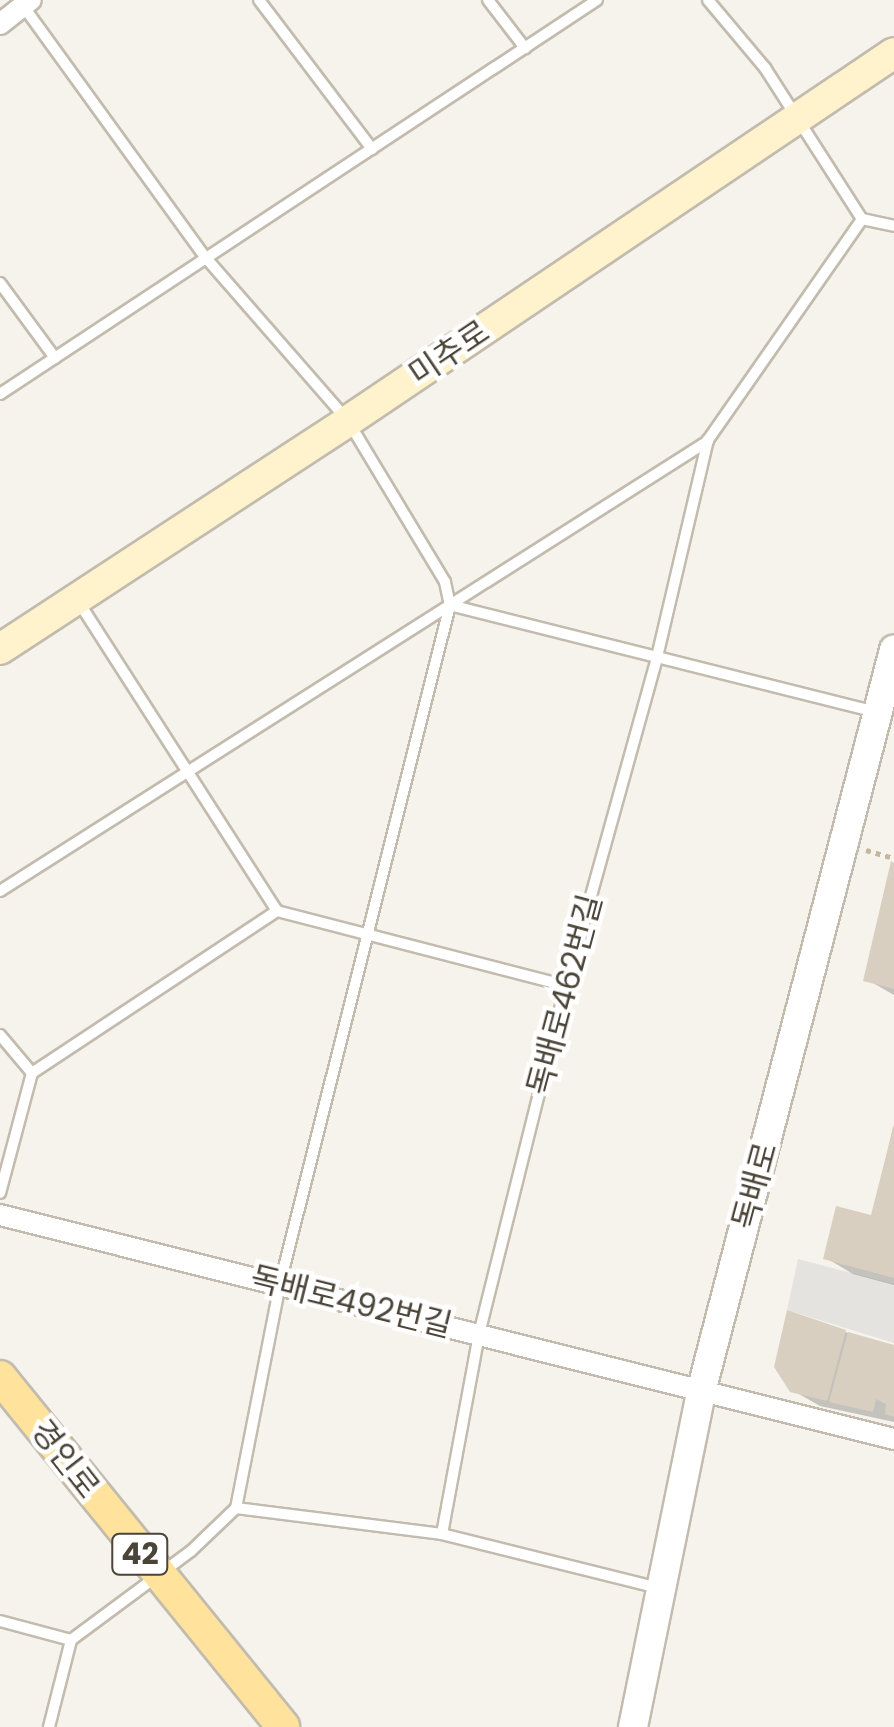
<!DOCTYPE html>
<html>
<head>
<meta charset="utf-8">
<style>
	body { margin:0 }
	#map { position:relative; width:894px; height:1727px; overflow:hidden; background:#f6f3ec; font-family:Poppins,"Noto Sans KR",sans-serif }
	div>[style] { position:absolute }
	[style*='--x'] { left:calc(var(--x)*1px); top:calc(var(--y)*1px); width:calc(var(--w)*1px); rotate:calc(var(--a)*1deg) }
	.parking>* { inset:0; background:#e5e3e0 }
	.shadow>* { inset:0; background:#0003 }
	.building>* { inset:0; background:#d8cfc1 }
	.path>* { height:5px; margin-top:-2.5px; transform-origin:0; background:repeating-linear-gradient(90deg,#c4b79f 0 5px,transparent 0 10px) }
	.roads { filter:drop-shadow(2px 0 #c2bbae) drop-shadow(-2px 0 #c2bbae) drop-shadow(0 2px #c2bbae) drop-shadow(0 -2px #c2bbae) }
	.service>* { height:10px; margin:-5px; padding:0 5px; transform-origin:5px; border-radius:5px; background:#fff }
	.minor>* { height:20px; margin:-10px; padding:0 10px; transform-origin:10px; border-radius:10px; background:#fff }
	.tertiary>* { height:28px; margin:-14px; padding:0 14px; transform-origin:14px; border-radius:14px; background:#fff }
	.secondary>* { height:30px; margin:-15px; padding:0 15px; transform-origin:15px; border-radius:15px; background:#fff3cd }
	.primary>* { height:32px; margin:-16px; padding:0 16px; transform-origin:16px; border-radius:16px; background:#ffe39c }
	span { translate:-50% -50%; white-space:nowrap; text-align:center; line-height:1.15; -webkit-text-stroke:9px #fff; paint-order:stroke }
	.shield-label span { padding:2px 8px; background:#fff; border:2px solid; border-radius:8px; -webkit-text-stroke-width:0 }
	.shield-label { font-size:30px; color:#4b4439; font-weight:700 }
	.street-label { font-size:32px; color:#4b4439 }
</style>
</head>
<body>
<div id="map">
	<div class="parking">
		<div style="clip-path:polygon(798px 1259px,894px 1284px,894px 1343px,787px 1310px)"></div>
	</div>
	<div class="shadow">
		<div style="clip-path:polygon(894px 865px,894px 995px,866px 979px)"></div>
		<div style="clip-path:polygon(893px 1127px,894px 1127px,894px 1285px,853px 1274px,826px 1258px,873px 1218px)"></div>
		<div style="clip-path:polygon(845px 1332px,894px 1347px,894px 1422px,820px 1406px,792px 1390px)"></div>
	</div>
	<div class="building">
		<div style="clip-path:polygon(891px 861px,894px 863px,894px 989px,863px 981px)"></div>
		<div style="clip-path:polygon(894px 1124px,894px 1278px,823px 1259px,836px 1206px,871px 1215px)"></div>
		<div style="clip-path:polygon(787px 1310px,846px 1330px,827px 1401px,790px 1392px,774px 1367px)"></div>
		<div style="clip-path:polygon(848px 1332px,894px 1345px,894px 1417px,885px 1414px,886px 1404px,876px 1399px,873px 1412px,829px 1402px)"></div>
	</div>
	<div class="path">
		<div style="--x:866;--y:850;--w:29;--a:16"></div>
	</div>
	<div class="roads">
		<div class="service">
			<div style="--x:259;--y:0;--w:187;--a:52.8"></div>
			<div style="--x:488;--y:0;--w:61;--a:52.4"></div>
			<div style="--x:708;--y:0;--w:89;--a:50"></div>
			<div style="--x:765;--y:68;--w:179;--a:57.3"></div>
			<div style="--x:24;--y:7;--w:310;--a:54.1"></div>
			<div style="--x:206;--y:258;--w:216;--a:48.9"></div>
			<div style="--x:348;--y:421;--w:188;--a:58.9"></div>
			<div style="--x:445;--y:582;--w:24;--a:78"></div>
			<div style="--x:450;--y:605;--w:700;--a:104.06"></div>
			<div style="--x:280;--y:1284;--w:228;--a:101.1"></div>
			<div style="--x:0;--y:283;--w:93;--a:53.7"></div>
			<div style="--x:0;--y:394;--w:715;--a:-33.42"></div>
			<div style="--x:78;--y:601;--w:368;--a:57.3"></div>
			<div style="--x:277;--y:911;--w:299;--a:14.5"></div>
			<div style="--x:450;--y:605;--w:439;--a:14.1"></div>
			<div style="--x:0;--y:891;--w:839;--a:-32.44"></div>
			<div style="--x:0;--y:1035;--w:50;--a:49.9"></div>
			<div style="--x:32;--y:1073;--w:124;--a:104.9"></div>
			<div style="--x:32;--y:1073;--w:294;--a:-33.5"></div>
			<div style="--x:442;--y:1534;--w:203;--a:-79.5"></div>
			<div style="--x:479;--y:1334;--w:359;--a:-76"></div>
			<div style="--x:566;--y:986;--w:341;--a:-74.5"></div>
			<div style="--x:657;--y:657;--w:223;--a:-76.8"></div>
			<div style="--x:708;--y:440;--w:269;--a:-55.1"></div>
			<div style="--x:862;--y:219;--w:33;--a:12"></div>
			<div style="--x:0;--y:1621;--w:73;--a:15"></div>
			<div style="--x:71;--y:1640;--w:149;--a:-36.6"></div>
			<div style="--x:191;--y:1551;--w:62;--a:-43.7"></div>
			<div style="--x:236;--y:1508;--w:208;--a:7.2"></div>
			<div style="--x:442;--y:1534;--w:224;--a:14"></div>
			<div style="--x:49;--y:1727;--w:90;--a:-75.8"></div>
		</div>
		<div class="minor">
			<div style="--x:0;--y:24;--w:39;--a:-38"></div>
			<div style="--x:0;--y:1215;--w:922;--a:14.07"></div>
		</div>
		<div class="tertiary">
			<div style="--x:633;--y:1727;--w:346;--a:-78.5"></div>
			<div style="--x:702;--y:1388;--w:763;--a:-75.42"></div>
		</div>
		<div class="secondary">
			<div style="--x:0;--y:649;--w:416;--a:-33.2"></div>
			<div style="--x:348;--y:421;--w:658;--a:-33.98"></div>
		</div>
		<div class="primary">
			<div style="--x:0;--y:1377;--w:450;--a:51"></div>
		</div>
	</div>
	<div class="shield-label">
		<span style="left:140px;top:1554px">42</span>
	</div>
	<div class="street-label">
		<span style="left:449px;top:353px;rotate:-34deg">미추로</span>
		<span style="left:565px;top:995px;rotate:-75deg">독배로462번길</span>
		<span style="left:755px;top:1186px;rotate:-75deg">독배로</span>
		<span style="left:351px;top:1302px;rotate:14deg">독배로492번길</span>
		<span style="left:65px;top:1459px;rotate:52deg">경인로</span>
	</div>
</div>
</body>
</html>
